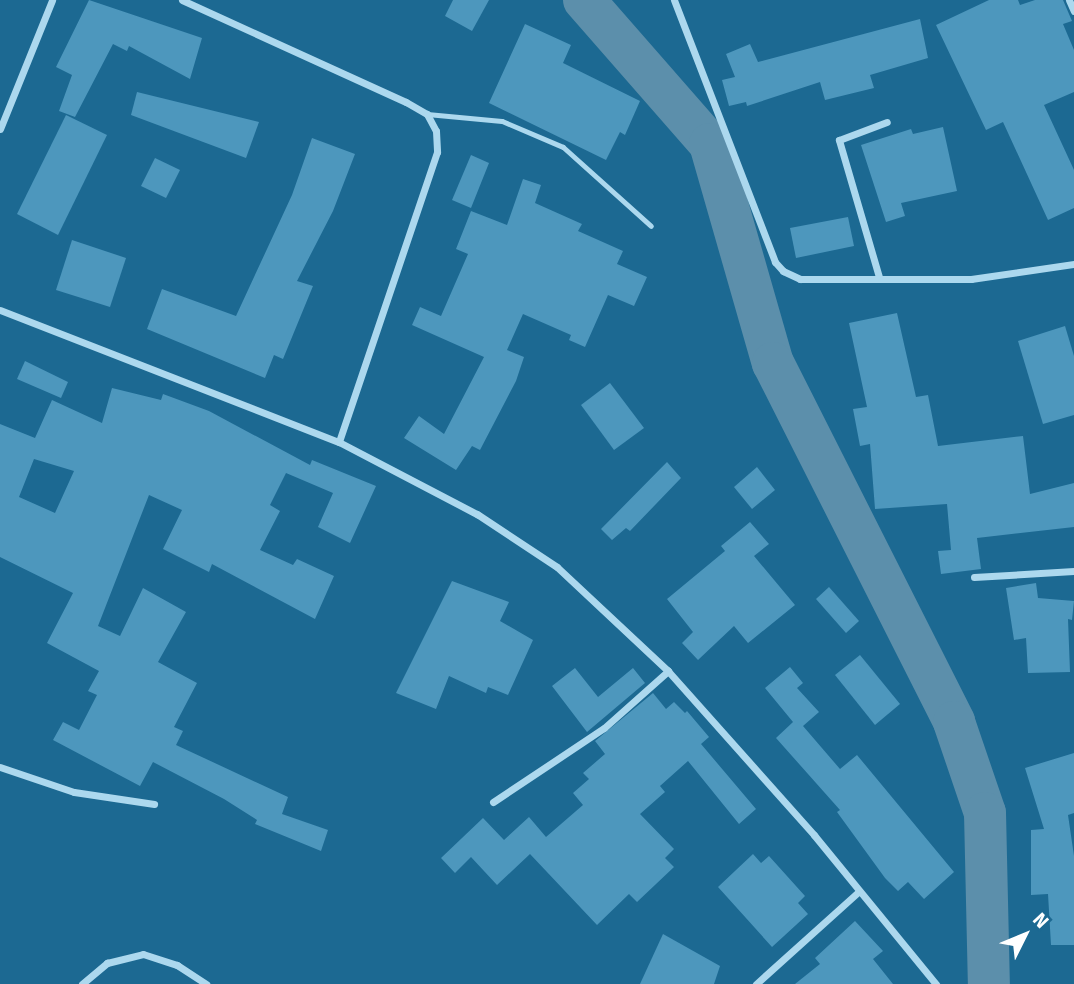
<!DOCTYPE html>
<html>
<head>
<meta charset="utf-8">
<style>
	body { margin:0 }
	#map { position:relative; width:1074px; height:984px; overflow:hidden; background:#1c6992; font-family:"Fira Sans",sans-serif }
	div>[style] { position:absolute }
	[style*='--x'] { left:calc(var(--x)*1px); top:calc(var(--y)*1px); width:calc(var(--w)*1px); rotate:calc(var(--a)*1deg) }
	.river>* { height:42px; margin:-21px; padding:0 21px; transform-origin:21px; border-radius:21px; background:#5c8fab }
	.building>* { inset:0; background:#4d97bd }
	.lane>* { height:5px; margin:-2.5px; padding:0 2.5px; transform-origin:2.5px; border-radius:2.5px; background:#acd8ee }
	.street>* { height:7px; margin:-3.5px; padding:0 3.5px; transform-origin:3.5px; border-radius:3.5px; background:#acd8ee }
	span { translate:-50% -50%; white-space:nowrap; text-align:center; line-height:1.15; -webkit-text-stroke:5px #1c6992; paint-order:stroke }
	.north { position:absolute; left:990px; top:900px; width:70px; height:70px; -webkit-text-stroke:5px #1c6992; paint-order:stroke; rotate:47deg; font-size:19px; font-weight:700; line-height:28px; text-align:center; color:#fff }
	.north::after { content:''; display:block; margin:auto; width:24px; height:32px; background:#fff; clip-path:polygon(50% 0,100% 100%,50% 72%,0 100%) }
</style>
</head>
<body>
<div id="map">
	<div class="river">
		<div style="--x:584;--y:0;--w:191;--a:48.8"></div>
		<div style="--x:710;--y:144;--w:228;--a:74"></div>
		<div style="--x:773;--y:363;--w:402;--a:63.2"></div>
		<div style="--x:954;--y:722;--w:96;--a:71.2"></div>
		<div style="--x:985;--y:813;--w:171;--a:88.7"></div>
	</div>
	<div class="building">
		<div style="clip-path:polygon(89px 0,202px 38px,190px 79px,129px 46px,127px 51px,113px 44px,75px 117px,59px 111px,72px 75px,56px 67px)"></div>
		<div style="clip-path:polygon(453px 0,489px 0,472px 31px,445px 16px)"></div>
		<div style="clip-path:polygon(989px 0,1018px 0,1020px 5px,1035px 0,1063px 0,1072px 21px,1063px 24px,1074px 50px,1074px 92px,1044px 105px,1074px 170px,1074px 208px,1048px 220px,1003px 122px,986px 130px,936px 25px)"></div>
		<div style="clip-path:polygon(920px 19px,928px 58px,870px 75px,874px 88px,825px 100px,820px 82px,747px 106px,746px 102px,729px 106px,722px 80px,735px 77px,726px 54px,750px 44px,758px 62px)"></div>
		<div style="clip-path:polygon(525px 24px,571px 45px,563px 63px,640px 101px,625px 135px,620px 132px,606px 160px,489px 103px)"></div>
		<div style="clip-path:polygon(137px 92px,259px 122px,246px 158px,131px 115px)"></div>
		<div style="clip-path:polygon(66px 115px,107px 135px,58px 235px,17px 214px)"></div>
		<div style="clip-path:polygon(943px 127px,957px 191px,901px 203px,905px 216px,886px 222px,861px 145px,911px 129px,913px 134px)"></div>
		<div style="clip-path:polygon(312px 138px,355px 154px,333px 211px,297px 281px,313px 286px,283px 359px,274px 355px,265px 378px,147px 329px,162px 289px,236px 316px,292px 195px)"></div>
		<div style="clip-path:polygon(471px 155px,489px 163px,471px 208px,452px 200px)"></div>
		<div style="clip-path:polygon(155px 158px,180px 170px,166px 198px,141px 186px)"></div>
		<div style="clip-path:polygon(523px 179px,541px 185px,535px 203px,582px 224px,578px 231px,623px 251px,617px 264px,647px 277px,634px 306px,608px 295px,585px 347px,569px 340px,571px 335px,523px 314px,507px 350px,524px 357px,516px 381px,480px 450px,472px 446px,456px 470px,404px 438px,419px 416px,444px 434px,484px 357px,412px 325px,420px 307px,441px 316px,468px 254px,456px 249px,471px 211px,507px 225px)"></div>
		<div style="clip-path:polygon(848px 217px,854px 246px,796px 258px,790px 228px)"></div>
		<div style="clip-path:polygon(72px 240px,126px 258px,110px 307px,56px 290px)"></div>
		<div style="clip-path:polygon(897px 313px,916px 397px,928px 395px,938px 446px,1023px 436px,1030px 494px,1074px 483px,1074px 527px,977px 538px,981px 569px,941px 574px,938px 551px,951px 550px,947px 504px,875px 509px,870px 444px,860px 446px,853px 409px,867px 407px,849px 323px)"></div>
		<div style="clip-path:polygon(1065px 326px,1074px 356px,1074px 415px,1043px 424px,1018px 341px)"></div>
		<div style="clip-path:polygon(25px 361px,68px 382px,61px 398px,17px 379px)"></div>
		<div style="clip-path:polygon(610px 383px,644px 428px,614px 450px,581px 405px)"></div>
		<div style="clip-path:polygon(evenodd,112px 388px,161px 400px,163px 394px,209px 411px,310px 465px,312px 460px,376px 486px,350px 543px,318px 527px,333px 493px,286px 473px,270px 505px,280px 511px,260px 550px,293px 565px,297px 559px,334px 576px,315px 619px,212px 564px,209px 572px,163px 549px,182px 510px,149px 495px,98px 626px,120px 636px,143px 588px,186px 612px,158px 662px,197px 683px,174px 727px,183px 731px,176px 745px,288px 797px,282px 814px,328px 830px,321px 851px,255px 824px,257px 820px,224px 799px,153px 762px,140px 786px,53px 740px,63px 722px,79px 730px,97px 695px,88px 691px,99px 671px,47px 643px,73px 593px,0 557px,0 424px,35px 438px,52px 400px,102px 423px,112px 388px,34px 459px,74px 471px,55px 513px,19px 497px,34px 459px)"></div>
		<div style="clip-path:polygon(667px 462px,681px 478px,630px 531px,626px 528px,612px 540px,601px 529px)"></div>
		<div style="clip-path:polygon(757px 467px,775px 490px,752px 509px,734px 487px)"></div>
		<div style="clip-path:polygon(750px 522px,769px 544px,754px 556px,795px 605px,748px 643px,734px 626px,698px 660px,682px 643px,693px 632px,667px 599px,725px 551px,721px 546px)"></div>
		<div style="clip-path:polygon(452px 581px,509px 602px,500px 621px,533px 640px,508px 695px,488px 687px,486px 693px,449px 676px,436px 709px,396px 693px)"></div>
		<div style="clip-path:polygon(1036px 583px,1038px 598px,1074px 601px,1072px 620px,1068px 619px,1070px 672px,1028px 673px,1026px 638px,1014px 640px,1006px 588px)"></div>
		<div style="clip-path:polygon(829px 587px,859px 621px,846px 633px,816px 599px)"></div>
		<div style="clip-path:polygon(860px 655px,900px 704px,875px 725px,835px 675px)"></div>
		<div style="clip-path:polygon(790px 667px,803px 683px,797px 688px,819px 712px,803px 726px,840px 769px,857px 755px,954px 872px,924px 899px,908px 882px,898px 891px,885px 878px,837px 812px,840px 810px,776px 738px,793px 722px,765px 688px)"></div>
		<div style="clip-path:polygon(575px 668px,598px 697px,633px 668px,645px 683px,587px 732px,552px 686px)"></div>
		<div style="clip-path:polygon(653px 693px,666px 709px,674px 702px,685px 713px,687px 711px,709px 737px,701px 744px,756px 809px,739px 824px,688px 761px,660px 786px,665px 792px,640px 814px,674px 849px,665px 858px,674px 867px,637px 902px,629px 894px,597px 925px,530px 854px,497px 885px,471px 857px,455px 873px,441px 858px,483px 818px,504px 840px,529px 817px,546px 837px,583px 805px,573px 793px,589px 779px,583px 773px,605px 754px,595px 741px)"></div>
		<div style="clip-path:polygon(1074px 753px,1074px 813px,1068px 815px,1074px 856px,1074px 945px,1051px 945px,1048px 894px,1031px 895px,1031px 830px,1044px 829px,1025px 768px)"></div>
		<div style="clip-path:polygon(753px 854px,761px 863px,769px 856px,805px 896px,798px 903px,808px 914px,772px 947px,718px 887px)"></div>
		<div style="clip-path:polygon(855px 921px,883px 951px,873px 959px,893px 984px,795px 984px,820px 964px,815px 958px)"></div>
		<div style="clip-path:polygon(663px 934px,720px 966px,714px 984px,640px 984px)"></div>
	</div>
	<div class="lane">
		<div style="--x:427;--y:114;--w:75;--a:5.3"></div>
		<div style="--x:502;--y:121;--w:66;--a:23.1"></div>
		<div style="--x:563;--y:147;--w:118;--a:41.9"></div>
	</div>
	<div class="street">
		<div style="--x:182;--y:0;--w:246;--a:24.5"></div>
		<div style="--x:406;--y:102;--w:24;--a:30"></div>
		<div style="--x:427;--y:114;--w:19;--a:62"></div>
		<div style="--x:436;--y:131;--w:21;--a:87"></div>
		<div style="--x:437;--y:152;--w:306;--a:108.7"></div>
		<div style="--x:674;--y:0;--w:281;--a:68.9"></div>
		<div style="--x:775;--y:262;--w:12;--a:48"></div>
		<div style="--x:783;--y:271;--w:19;--a:25"></div>
		<div style="--x:800;--y:279;--w:171;--a:0"></div>
		<div style="--x:971;--y:279;--w:104;--a:-8.3"></div>
		<div style="--x:1069;--y:0;--w:12;--a:66"></div>
		<div style="--x:0;--y:129;--w:139;--a:-68"></div>
		<div style="--x:879;--y:277;--w:143;--a:-106.3"></div>
		<div style="--x:839;--y:140;--w:51;--a:-20.6"></div>
		<div style="--x:0;--y:310;--w:364;--a:21.3"></div>
		<div style="--x:339;--y:442;--w:156;--a:27.6"></div>
		<div style="--x:477;--y:514;--w:96;--a:33.5"></div>
		<div style="--x:557;--y:567;--w:152;--a:43.1"></div>
		<div style="--x:668;--y:671;--w:220;--a:48.3"></div>
		<div style="--x:814;--y:835;--w:193;--a:50.7"></div>
		<div style="--x:974;--y:577;--w:100;--a:-3.4"></div>
		<div style="--x:0;--y:767;--w:78;--a:18.7"></div>
		<div style="--x:74;--y:792;--w:81;--a:8.5"></div>
		<div style="--x:493;--y:802;--w:133;--a:-33.7"></div>
		<div style="--x:604;--y:728;--w:86;--a:-41.7"></div>
		<div style="--x:82;--y:984;--w:33;--a:-40"></div>
		<div style="--x:107;--y:963;--w:37;--a:-14"></div>
		<div style="--x:143;--y:954;--w:36;--a:18"></div>
		<div style="--x:177;--y:965;--w:35;--a:33"></div>
		<div style="--x:756;--y:984;--w:136;--a:-42"></div>
	</div>
	<div class="north">N</div>
</div>
</body>
</html>
